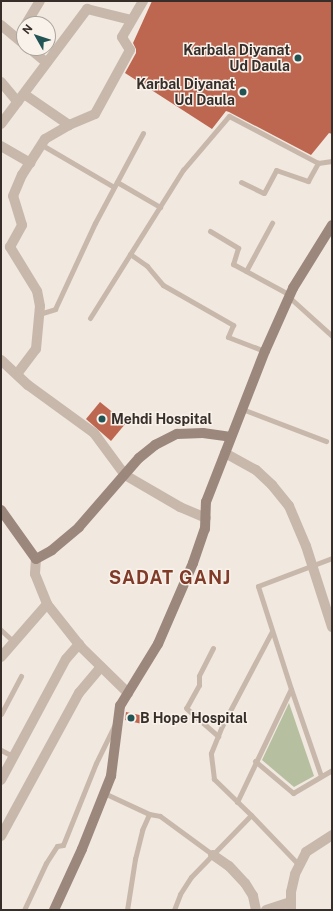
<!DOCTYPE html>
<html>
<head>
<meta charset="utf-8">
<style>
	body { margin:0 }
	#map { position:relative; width:333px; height:911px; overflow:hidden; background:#f1e8df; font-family:"Public Sans",sans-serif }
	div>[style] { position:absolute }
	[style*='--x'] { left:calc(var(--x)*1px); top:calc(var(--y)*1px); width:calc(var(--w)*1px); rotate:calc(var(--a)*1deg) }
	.green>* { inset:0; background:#b6bfa0 }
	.building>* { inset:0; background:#bd6751 }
	.lane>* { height:5px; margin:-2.5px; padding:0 2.5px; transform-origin:2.5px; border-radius:2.5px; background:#c8b8ab }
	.street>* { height:10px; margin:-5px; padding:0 5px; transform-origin:5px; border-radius:5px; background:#c8b8ab }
	.secondary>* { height:10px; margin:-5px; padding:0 5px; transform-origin:5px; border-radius:5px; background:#9c877d }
	.dots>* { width:11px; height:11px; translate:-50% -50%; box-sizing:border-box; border:2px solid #f9f2eb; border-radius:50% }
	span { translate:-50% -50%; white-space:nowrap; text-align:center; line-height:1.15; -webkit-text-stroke:3px #f9f2eb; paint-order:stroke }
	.poi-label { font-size:14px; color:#372e2a; font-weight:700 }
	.right { translate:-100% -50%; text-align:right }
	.left { translate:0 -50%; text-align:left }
	.district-label { font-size:18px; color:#803b29; font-weight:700; letter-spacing:1px }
	.frame { position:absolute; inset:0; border:2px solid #372e2a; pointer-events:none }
	.north { position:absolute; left:16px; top:16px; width:40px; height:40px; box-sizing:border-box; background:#f9f2eb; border:1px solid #aba49e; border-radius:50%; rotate:309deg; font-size:11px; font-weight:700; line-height:16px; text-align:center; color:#372e2a }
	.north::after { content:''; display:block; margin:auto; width:14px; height:18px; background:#225455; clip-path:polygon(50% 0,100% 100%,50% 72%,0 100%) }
</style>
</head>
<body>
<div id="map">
	<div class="green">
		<div style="clip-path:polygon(289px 703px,314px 776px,294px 787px,262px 760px)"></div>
	</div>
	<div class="building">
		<div style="clip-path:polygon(152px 1px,332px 1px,332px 134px,329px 133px,311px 155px,229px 112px,226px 111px,212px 129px,125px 73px,136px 53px,136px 49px,133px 43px)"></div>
		<div style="clip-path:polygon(100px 402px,126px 423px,111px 441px,86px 419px)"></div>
		<div style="clip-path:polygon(126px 712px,144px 716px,142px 724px,125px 720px)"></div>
	</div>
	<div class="lane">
		<div style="--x:42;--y:145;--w:83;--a:30.3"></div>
		<div style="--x:117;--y:182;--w:50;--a:30.2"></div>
		<div style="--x:241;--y:182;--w:25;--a:26"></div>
		<div style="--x:264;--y:193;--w:26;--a:-62"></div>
		<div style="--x:276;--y:170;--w:34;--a:19"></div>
		<div style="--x:308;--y:181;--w:21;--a:-61"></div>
		<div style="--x:210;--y:231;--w:33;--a:31"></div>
		<div style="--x:238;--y:248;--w:17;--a:107"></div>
		<div style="--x:233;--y:264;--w:65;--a:28.5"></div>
		<div style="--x:130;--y:254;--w:21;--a:35"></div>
		<div style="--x:147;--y:266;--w:25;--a:50"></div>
		<div style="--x:163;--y:285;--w:81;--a:29.7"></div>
		<div style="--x:233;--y:325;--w:13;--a:113"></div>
		<div style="--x:228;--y:337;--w:40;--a:21"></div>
		<div style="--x:246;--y:271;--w:55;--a:-61.6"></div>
		<div style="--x:289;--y:297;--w:58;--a:42.2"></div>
		<div style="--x:39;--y:314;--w:17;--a:-17"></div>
		<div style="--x:55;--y:309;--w:95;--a:-65.1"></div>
		<div style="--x:95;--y:223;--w:102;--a:-61.9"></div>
		<div style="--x:90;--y:318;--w:175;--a:-57.9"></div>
		<div style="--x:183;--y:170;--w:71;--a:-49.6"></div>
		<div style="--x:229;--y:116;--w:101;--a:27.8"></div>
		<div style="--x:318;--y:163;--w:14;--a:-8"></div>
		<div style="--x:242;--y:409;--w:90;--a:20.9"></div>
		<div style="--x:1;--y:630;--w:18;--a:43"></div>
		<div style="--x:213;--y:648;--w:31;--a:117"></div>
		<div style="--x:199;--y:676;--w:9;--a:90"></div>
		<div style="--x:199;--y:685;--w:26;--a:119"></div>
		<div style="--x:186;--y:708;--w:43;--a:41.2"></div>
		<div style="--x:1;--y:714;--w:43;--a:-62.2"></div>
		<div style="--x:1;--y:750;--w:15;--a:28"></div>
		<div style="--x:255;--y:761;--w:50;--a:40.1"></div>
		<div style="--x:293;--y:793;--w:45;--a:-30.5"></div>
		<div style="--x:321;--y:776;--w:92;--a:-109"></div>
		<div style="--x:291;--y:689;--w:108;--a:-107.8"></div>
		<div style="--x:258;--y:586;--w:79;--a:-20.7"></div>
		<div style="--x:104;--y:793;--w:50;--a:25"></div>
		<div style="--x:149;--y:814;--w:11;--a:10"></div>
		<div style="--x:160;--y:816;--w:66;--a:36.3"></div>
		<div style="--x:237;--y:802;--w:125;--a:-64.5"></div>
		<div style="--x:251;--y:815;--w:69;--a:46.2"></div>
		<div style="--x:24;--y:910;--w:52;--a:-64.9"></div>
		<div style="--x:46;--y:863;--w:20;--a:-57"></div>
		<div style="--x:57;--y:846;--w:6;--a:-9"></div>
		<div style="--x:63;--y:845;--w:88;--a:-68.1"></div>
		<div style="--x:96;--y:763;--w:43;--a:-64"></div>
		<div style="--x:127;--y:910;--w:52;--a:-81.1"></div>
		<div style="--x:135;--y:859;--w:30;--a:-76"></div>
		<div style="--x:142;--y:830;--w:17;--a:-66"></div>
		<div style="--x:174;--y:910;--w:17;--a:-69"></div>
		<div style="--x:180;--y:894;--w:20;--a:-57"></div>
		<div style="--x:191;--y:877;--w:86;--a:-45.9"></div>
		<div style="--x:251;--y:815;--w:52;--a:-135.8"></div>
		<div style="--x:214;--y:779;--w:26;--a:-97"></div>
		<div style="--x:211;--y:753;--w:29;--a:-68"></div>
		<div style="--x:222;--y:726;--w:107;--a:-62.2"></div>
	</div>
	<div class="street">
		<div style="--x:26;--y:24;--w:27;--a:-59"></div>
		<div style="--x:1;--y:25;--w:30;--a:40"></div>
		<div style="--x:29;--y:48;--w:23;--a:40"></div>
		<div style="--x:1;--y:82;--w:26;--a:50"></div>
		<div style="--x:24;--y:94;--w:55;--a:34.6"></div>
		<div style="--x:1;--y:124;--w:144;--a:-53.2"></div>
		<div style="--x:87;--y:9;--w:45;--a:14"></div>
		<div style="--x:1;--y:146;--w:34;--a:30"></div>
		<div style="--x:1;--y:360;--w:37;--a:43"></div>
		<div style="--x:28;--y:385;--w:82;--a:36"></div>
		<div style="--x:94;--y:433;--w:52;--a:53.6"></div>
		<div style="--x:125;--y:475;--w:64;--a:30.2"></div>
		<div style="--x:180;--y:507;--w:28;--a:23"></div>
		<div style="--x:17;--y:374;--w:31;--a:-53"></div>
		<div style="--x:36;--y:349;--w:43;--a:-84.7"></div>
		<div style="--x:40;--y:306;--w:15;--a:-101"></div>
		<div style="--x:37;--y:291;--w:52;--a:-121.5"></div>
		<div style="--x:10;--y:247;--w:25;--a:-61"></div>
		<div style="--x:22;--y:225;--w:30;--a:-107"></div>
		<div style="--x:13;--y:196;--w:23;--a:-67"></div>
		<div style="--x:22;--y:175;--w:43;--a:-57.4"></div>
		<div style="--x:45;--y:139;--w:28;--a:-30"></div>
		<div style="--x:69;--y:125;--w:28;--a:-23"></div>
		<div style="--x:95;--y:114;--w:73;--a:-61.3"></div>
		<div style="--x:130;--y:50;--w:15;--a:-122"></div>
		<div style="--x:122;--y:37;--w:42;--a:-59.7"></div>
		<div style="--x:225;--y:453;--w:35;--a:29"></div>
		<div style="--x:256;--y:470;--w:22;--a:43"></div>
		<div style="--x:272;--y:485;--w:27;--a:51"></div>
		<div style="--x:289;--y:506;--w:43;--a:67"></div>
		<div style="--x:306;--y:546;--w:85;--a:72.2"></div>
		<div style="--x:36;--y:559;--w:15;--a:94"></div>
		<div style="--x:35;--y:574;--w:32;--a:68"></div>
		<div style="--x:47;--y:604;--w:55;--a:51.7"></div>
		<div style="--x:81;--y:647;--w:66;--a:44.4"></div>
		<div style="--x:1;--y:657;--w:70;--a:-49"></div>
		<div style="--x:1;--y:780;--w:137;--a:-61.8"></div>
		<div style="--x:66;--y:659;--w:20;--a:-49"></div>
		<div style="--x:1;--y:836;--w:163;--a:-61.4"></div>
		<div style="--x:79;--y:693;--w:34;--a:-50"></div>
		<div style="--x:213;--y:855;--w:19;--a:35"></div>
		<div style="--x:229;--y:866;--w:23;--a:47"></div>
		<div style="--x:245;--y:883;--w:15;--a:58"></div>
		<div style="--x:253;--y:896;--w:14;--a:78"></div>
		<div style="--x:266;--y:910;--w:25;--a:-18"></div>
		<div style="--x:291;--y:910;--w:18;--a:-90"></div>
		<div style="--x:291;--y:892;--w:18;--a:-77"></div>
		<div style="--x:295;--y:874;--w:25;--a:-63"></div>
		<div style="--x:306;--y:852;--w:31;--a:-33"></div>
	</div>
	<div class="secondary">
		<div style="--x:1;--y:510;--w:60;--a:54.5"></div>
		<div style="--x:36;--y:559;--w:18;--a:-29"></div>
		<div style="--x:52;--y:550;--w:35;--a:-40"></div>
		<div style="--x:79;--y:527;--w:91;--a:-49"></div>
		<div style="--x:139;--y:458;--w:21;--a:-39"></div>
		<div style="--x:155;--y:445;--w:25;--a:-27"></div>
		<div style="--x:177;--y:434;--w:26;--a:-2"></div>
		<div style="--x:203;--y:433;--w:28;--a:8"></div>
		<div style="--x:54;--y:910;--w:67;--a:-65.3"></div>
		<div style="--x:82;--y:849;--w:79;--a:-68.3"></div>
		<div style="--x:111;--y:776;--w:71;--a:-82.7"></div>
		<div style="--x:120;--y:706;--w:73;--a:-58.5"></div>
		<div style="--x:158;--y:644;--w:88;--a:-66.6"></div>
		<div style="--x:193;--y:563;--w:36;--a:-71"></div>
		<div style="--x:205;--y:529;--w:27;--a:-88"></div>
		<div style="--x:206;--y:502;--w:162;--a:-68.7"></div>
		<div style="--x:265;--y:351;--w:69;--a:-66"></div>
		<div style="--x:293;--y:288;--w:74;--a:-58.2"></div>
	</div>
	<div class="dots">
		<div style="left:298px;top:58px;background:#225455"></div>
		<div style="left:243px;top:92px;background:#225455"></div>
		<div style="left:102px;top:419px;background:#225455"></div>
		<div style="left:131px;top:718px;background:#225455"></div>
	</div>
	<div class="poi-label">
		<span class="right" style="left:290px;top:58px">Karbala Diyanat<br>Ud Daula</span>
		<span class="right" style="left:235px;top:92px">Karbal Diyanat<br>Ud Daula</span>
		<span class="left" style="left:111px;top:419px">Mehdi Hospital</span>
		<span class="left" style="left:140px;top:718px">B Hope Hospital</span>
	</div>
	<div class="district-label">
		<span style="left:170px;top:578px">SADAT GANJ</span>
	</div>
	<div class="frame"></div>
	<div class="north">N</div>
</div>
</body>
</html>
